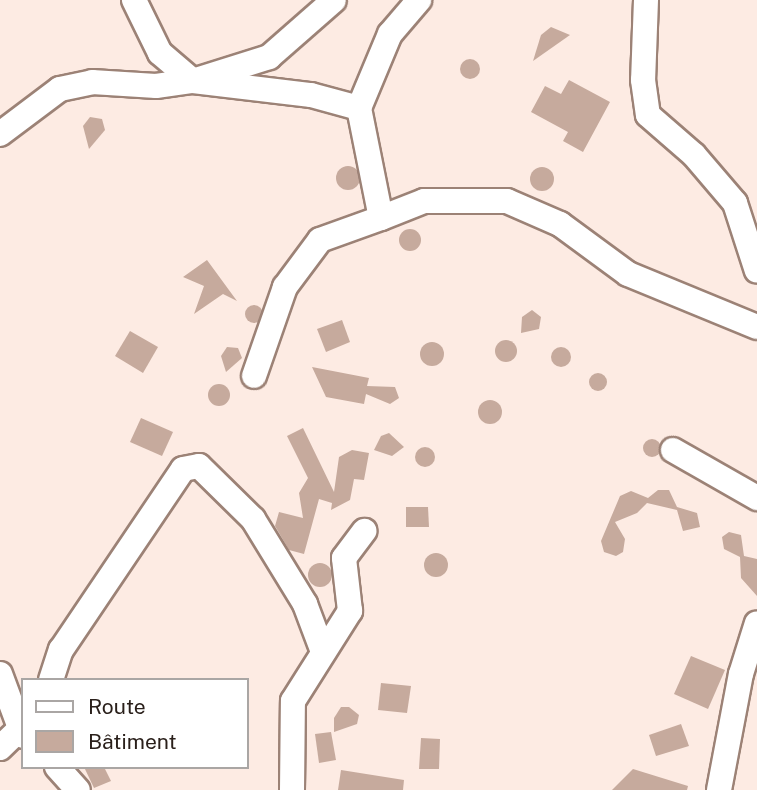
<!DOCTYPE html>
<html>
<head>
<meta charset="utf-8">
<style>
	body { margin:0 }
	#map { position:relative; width:757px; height:790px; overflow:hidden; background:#fdebe3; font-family:"Public Sans",sans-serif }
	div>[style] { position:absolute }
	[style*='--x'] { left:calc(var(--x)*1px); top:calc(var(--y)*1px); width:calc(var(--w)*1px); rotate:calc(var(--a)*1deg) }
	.building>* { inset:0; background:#c6aa9d }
	.round { border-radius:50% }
	.roads { filter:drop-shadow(2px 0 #9c8276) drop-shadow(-2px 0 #9c8276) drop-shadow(0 2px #9c8276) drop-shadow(0 -2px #9c8276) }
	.minor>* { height:24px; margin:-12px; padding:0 12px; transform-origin:12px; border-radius:12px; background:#fff }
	span { translate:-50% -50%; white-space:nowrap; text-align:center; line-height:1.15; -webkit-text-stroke:7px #fff; paint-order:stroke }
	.legend { position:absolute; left:21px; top:678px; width:228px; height:91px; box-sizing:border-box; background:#fff; border:2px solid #aaa6a4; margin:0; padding:9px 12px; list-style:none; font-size:21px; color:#2a201b }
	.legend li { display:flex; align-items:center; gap:14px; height:35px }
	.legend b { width:35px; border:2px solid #aaa6a4 }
</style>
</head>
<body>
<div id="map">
	<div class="building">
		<div style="clip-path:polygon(551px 27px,570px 35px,533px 61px,541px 35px)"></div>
		<div class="round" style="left:460px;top:59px;width:20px;height:20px"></div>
		<div style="clip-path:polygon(569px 80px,610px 102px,583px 152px,563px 141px,568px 132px,531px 112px,545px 86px,561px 94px)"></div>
		<div style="clip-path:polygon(90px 117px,102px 119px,105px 130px,89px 149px,83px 126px)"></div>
		<div class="round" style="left:336px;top:166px;width:24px;height:24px"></div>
		<div class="round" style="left:530px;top:167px;width:24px;height:24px"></div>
		<div class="round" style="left:399px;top:229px;width:22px;height:22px"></div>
		<div style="clip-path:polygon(207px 260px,237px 301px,223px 294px,194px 314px,204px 286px,183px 277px)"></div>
		<div class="round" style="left:245px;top:305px;width:18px;height:18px"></div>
		<div style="clip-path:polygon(532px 310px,541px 317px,539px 329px,521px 333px,522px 317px)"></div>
		<div style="clip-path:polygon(342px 320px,350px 342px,326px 352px,317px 329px)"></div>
		<div style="clip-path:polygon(130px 331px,158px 347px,143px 373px,115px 356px)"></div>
		<div class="round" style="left:495px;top:340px;width:22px;height:22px"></div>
		<div class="round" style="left:420px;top:342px;width:24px;height:24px"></div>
		<div class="round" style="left:551px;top:347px;width:20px;height:20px"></div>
		<div style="clip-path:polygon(227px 347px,238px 348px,242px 358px,226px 372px,221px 356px)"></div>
		<div style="clip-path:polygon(312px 367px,369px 378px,367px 386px,395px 387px,399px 398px,390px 404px,366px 394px,364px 404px,326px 397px)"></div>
		<div class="round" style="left:589px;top:373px;width:18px;height:18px"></div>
		<div class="round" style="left:208px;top:384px;width:22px;height:22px"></div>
		<div class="round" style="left:478px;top:400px;width:24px;height:24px"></div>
		<div style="clip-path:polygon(141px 418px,173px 432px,162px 456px,130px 442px)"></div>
		<div style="clip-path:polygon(303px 428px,334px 492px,339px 457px,352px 450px,369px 453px,364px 480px,354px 479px,350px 500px,331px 510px,332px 503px,319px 499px,304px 554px,289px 550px,275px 526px,279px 512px,303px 518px,299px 493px,308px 478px,287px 436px)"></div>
		<div style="clip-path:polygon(389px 433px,404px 447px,392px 456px,374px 450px,381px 436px)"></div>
		<div class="round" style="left:643px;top:439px;width:18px;height:18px"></div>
		<div class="round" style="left:415px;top:447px;width:20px;height:20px"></div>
		<div style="clip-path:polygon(658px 490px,669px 490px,677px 507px,697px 513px,700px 527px,683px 531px,677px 510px,647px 503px,637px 513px,615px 522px,625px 539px,623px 552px,616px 556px,604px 552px,601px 541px,620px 496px,631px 491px,648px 498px)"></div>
		<div style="clip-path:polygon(406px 507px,428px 507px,429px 527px,406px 527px)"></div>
		<div style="clip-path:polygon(729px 532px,741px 535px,744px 556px,757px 559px,757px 596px,741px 578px,740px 557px,724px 549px,722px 537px)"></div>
		<div class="round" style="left:424px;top:553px;width:24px;height:24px"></div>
		<div class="round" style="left:308px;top:563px;width:24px;height:24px"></div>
		<div style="clip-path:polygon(691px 656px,725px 670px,708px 709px,674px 694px)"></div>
		<div style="clip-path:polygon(381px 683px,411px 686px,407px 713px,378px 710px)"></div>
		<div style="clip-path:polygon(341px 707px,349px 707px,359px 715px,357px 724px,334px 732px,334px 718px)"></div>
		<div style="clip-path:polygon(681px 724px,689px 746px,656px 756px,649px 735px)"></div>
		<div style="clip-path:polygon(331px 732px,336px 760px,319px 763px,315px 734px)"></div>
		<div style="clip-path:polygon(421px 738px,440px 739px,439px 769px,419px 769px)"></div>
		<div style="clip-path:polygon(84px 767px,104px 767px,111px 781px,94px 788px)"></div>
		<div style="clip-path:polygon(633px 769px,688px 786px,687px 790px,612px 790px)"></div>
		<div style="clip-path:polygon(341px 770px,404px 780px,403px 790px,338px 790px)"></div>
	</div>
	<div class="roads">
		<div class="minor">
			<div style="--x:134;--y:0;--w:59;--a:63.9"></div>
			<div style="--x:160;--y:53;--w:43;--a:40.3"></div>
			<div style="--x:193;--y:81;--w:119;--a:6.8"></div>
			<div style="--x:311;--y:95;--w:50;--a:15.2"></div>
			<div style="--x:359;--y:108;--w:112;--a:78.7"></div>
			<div style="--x:381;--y:218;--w:65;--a:160.2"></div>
			<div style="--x:320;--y:240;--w:59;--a:126.7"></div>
			<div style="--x:285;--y:287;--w:94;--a:109.2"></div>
			<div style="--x:646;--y:0;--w:80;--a:92.1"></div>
			<div style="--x:643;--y:80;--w:35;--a:82"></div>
			<div style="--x:648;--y:115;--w:61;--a:41"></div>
			<div style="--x:694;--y:155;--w:63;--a:49.5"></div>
			<div style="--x:735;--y:203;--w:71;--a:72.1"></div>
			<div style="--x:359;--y:108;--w:80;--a:-67.3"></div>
			<div style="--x:390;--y:34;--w:45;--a:-49.5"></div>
			<div style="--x:0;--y:134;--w:75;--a:-36.9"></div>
			<div style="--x:60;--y:89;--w:33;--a:-12"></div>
			<div style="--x:92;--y:82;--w:64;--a:3.6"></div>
			<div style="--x:156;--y:86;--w:37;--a:-8"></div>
			<div style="--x:193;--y:81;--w:80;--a:-17.5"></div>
			<div style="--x:269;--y:57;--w:86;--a:-41.2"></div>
			<div style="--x:381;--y:218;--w:46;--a:-21.6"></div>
			<div style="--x:424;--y:201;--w:83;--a:0"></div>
			<div style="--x:507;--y:201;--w:58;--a:23.5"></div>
			<div style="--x:560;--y:224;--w:84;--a:36.3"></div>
			<div style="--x:628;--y:274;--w:139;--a:22.3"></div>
			<div style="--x:673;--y:450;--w:97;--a:29.7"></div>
			<div style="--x:0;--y:674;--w:66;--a:69.6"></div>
			<div style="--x:51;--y:680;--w:32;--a:-72"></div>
			<div style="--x:61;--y:650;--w:218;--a:-56"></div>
			<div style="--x:183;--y:469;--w:16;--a:-11"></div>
			<div style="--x:199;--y:466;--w:76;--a:44.5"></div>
			<div style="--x:253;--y:519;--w:100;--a:58.5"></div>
			<div style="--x:305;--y:604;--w:51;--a:69.4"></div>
			<div style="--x:0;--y:748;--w:32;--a:-44"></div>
			<div style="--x:57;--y:767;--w:31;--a:48"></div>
			<div style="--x:292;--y:790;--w:89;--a:-89.4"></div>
			<div style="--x:293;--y:701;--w:107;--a:-57.7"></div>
			<div style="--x:350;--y:611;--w:53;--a:-96.5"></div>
			<div style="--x:344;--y:558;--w:34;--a:-53"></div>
			<div style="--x:719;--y:790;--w:118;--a:-79.3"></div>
			<div style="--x:741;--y:674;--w:53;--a:-72.6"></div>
		</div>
	</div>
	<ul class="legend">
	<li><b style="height:9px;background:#fff"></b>Route</li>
	<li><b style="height:19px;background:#c6aa9d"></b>Bâtiment</li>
	</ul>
</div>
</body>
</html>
